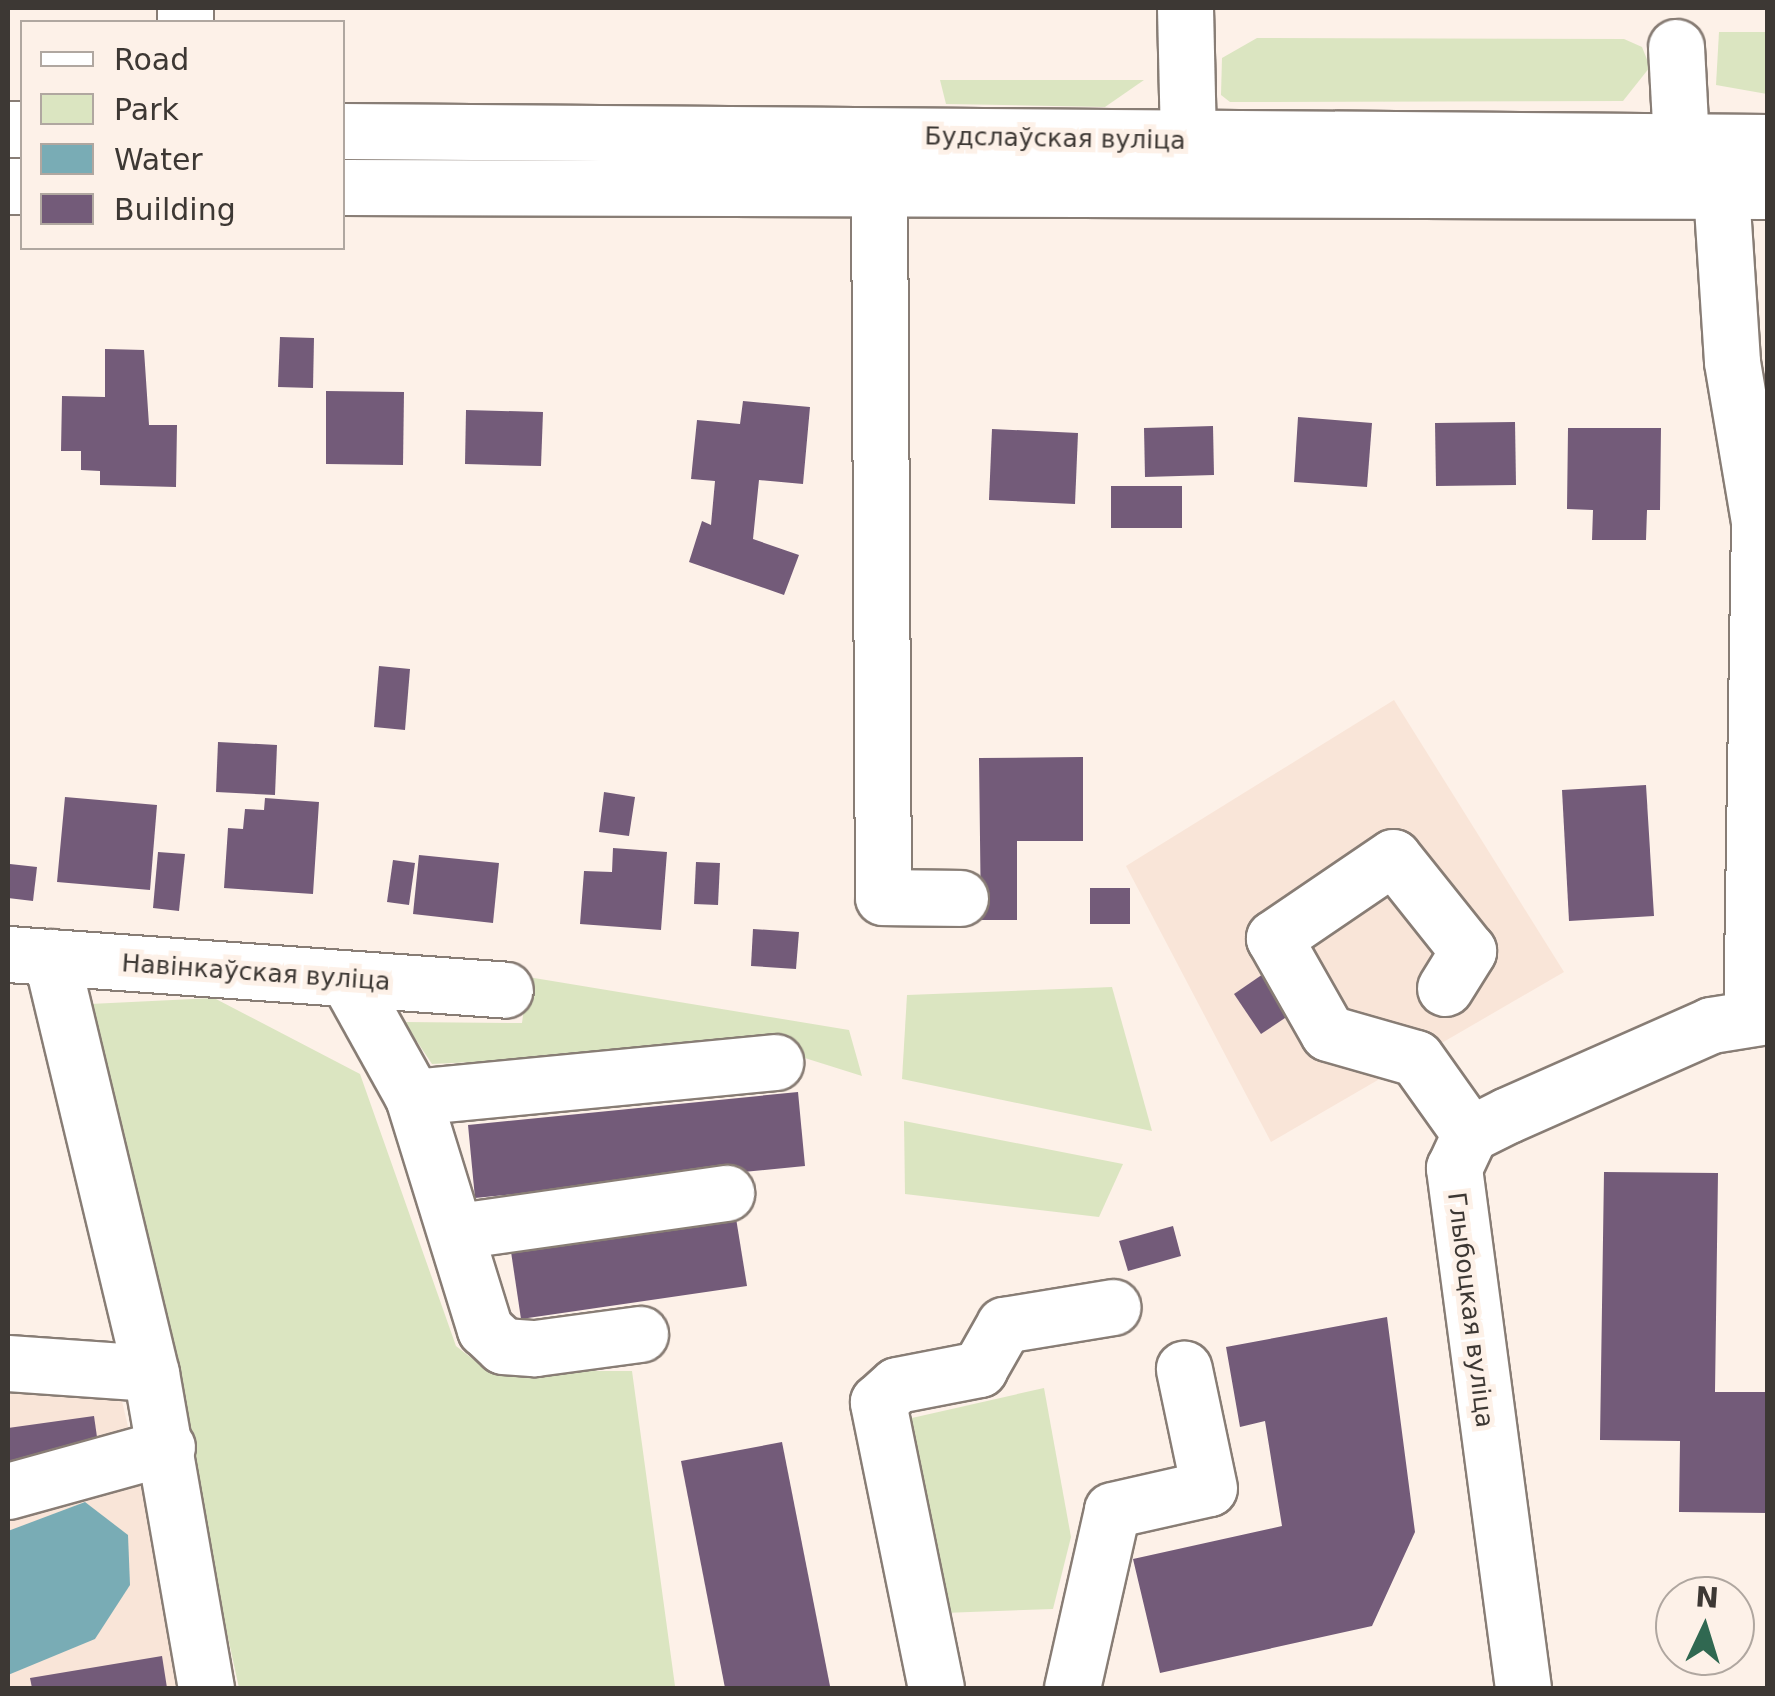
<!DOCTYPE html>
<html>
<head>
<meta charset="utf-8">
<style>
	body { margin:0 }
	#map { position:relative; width:1775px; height:1696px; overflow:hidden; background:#fdf1e8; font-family:"DejaVu Sans",sans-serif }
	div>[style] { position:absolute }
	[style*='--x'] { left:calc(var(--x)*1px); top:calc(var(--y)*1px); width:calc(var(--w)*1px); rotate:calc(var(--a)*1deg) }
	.built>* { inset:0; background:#f9e5d8 }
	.green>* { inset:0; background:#dbe5c1 }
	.water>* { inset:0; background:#79acb5 }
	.building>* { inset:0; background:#735b79 }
	.roads { filter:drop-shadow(2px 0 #887d75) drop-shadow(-2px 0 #887d75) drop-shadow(0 2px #887d75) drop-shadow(0 -2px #887d75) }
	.minor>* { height:55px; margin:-27.5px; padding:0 27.5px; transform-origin:27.5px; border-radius:27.5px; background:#fff }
	.major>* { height:55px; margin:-27.5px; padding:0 27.5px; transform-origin:27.5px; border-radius:27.5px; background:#fff }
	span { translate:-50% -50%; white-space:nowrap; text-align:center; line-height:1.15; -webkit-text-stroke:10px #fdf1e8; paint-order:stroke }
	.street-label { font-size:25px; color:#3d3834 }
	.frame { position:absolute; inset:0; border:10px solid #3d3834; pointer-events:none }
	.legend { position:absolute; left:20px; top:20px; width:325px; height:230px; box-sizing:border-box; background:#fdf1e8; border:2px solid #b0a7a0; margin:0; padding:12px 18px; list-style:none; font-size:30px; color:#3d3834 }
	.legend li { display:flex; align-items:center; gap:20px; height:50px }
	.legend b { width:50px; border:2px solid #b0a7a0 }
	.north { position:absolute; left:1655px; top:1576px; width:100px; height:100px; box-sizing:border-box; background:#fdf1e8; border:2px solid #b0a7a0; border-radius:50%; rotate:4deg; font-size:28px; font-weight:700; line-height:40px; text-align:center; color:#3d3834 }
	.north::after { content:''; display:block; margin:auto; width:35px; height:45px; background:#306851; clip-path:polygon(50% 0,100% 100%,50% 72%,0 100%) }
</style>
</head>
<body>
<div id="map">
	<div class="built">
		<div style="clip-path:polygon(1394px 700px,1564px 972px,1271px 1142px,1126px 866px)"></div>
		<div style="clip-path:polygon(8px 1343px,77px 1347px,122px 1401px,189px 1688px,8px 1688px)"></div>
	</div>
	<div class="green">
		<div style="clip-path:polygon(1719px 32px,1767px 32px,1767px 94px,1716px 85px)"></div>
		<div style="clip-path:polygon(1257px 38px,1624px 39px,1642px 47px,1650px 67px,1623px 101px,1230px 102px,1221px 95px,1222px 58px)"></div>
		<div style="clip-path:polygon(940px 80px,1144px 80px,1105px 107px,946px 104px)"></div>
		<div style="clip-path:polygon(528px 977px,849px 1030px,862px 1076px,773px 1048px,432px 1064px,404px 1022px,522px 1023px)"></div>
		<div style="clip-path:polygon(1112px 987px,1152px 1131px,902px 1079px,907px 995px)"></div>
		<div style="clip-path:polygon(214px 998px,360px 1074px,456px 1346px,488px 1371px,632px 1371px,675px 1686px,239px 1688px,90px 1004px)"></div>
		<div style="clip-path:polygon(904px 1121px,1123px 1164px,1099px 1217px,905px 1194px)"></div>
		<div style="clip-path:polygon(1044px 1388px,1071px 1537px,1053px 1609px,943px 1613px,903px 1420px)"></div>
	</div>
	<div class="water">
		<div style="clip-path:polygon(85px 1502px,128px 1535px,130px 1585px,95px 1639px,8px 1675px,8px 1531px)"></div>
	</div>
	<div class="building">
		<div style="clip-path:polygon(280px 337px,314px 338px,313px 388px,278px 387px)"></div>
		<div style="clip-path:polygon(105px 349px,144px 350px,149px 425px,177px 425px,176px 487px,100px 485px,100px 471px,81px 470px,81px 451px,61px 451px,62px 396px,105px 397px)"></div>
		<div style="clip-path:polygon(326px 391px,404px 392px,403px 465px,326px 464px)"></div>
		<div style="clip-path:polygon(743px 401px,810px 407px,803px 484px,759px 480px,753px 539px,799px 555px,784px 595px,689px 562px,702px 521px,711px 525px,715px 481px,691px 479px,697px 420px,740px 424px)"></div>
		<div style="clip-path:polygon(466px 410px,543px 412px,541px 466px,465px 464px)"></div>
		<div style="clip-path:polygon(1298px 417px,1372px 423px,1367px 487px,1294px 482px)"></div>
		<div style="clip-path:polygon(1515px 422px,1516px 485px,1436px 486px,1435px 423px)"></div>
		<div style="clip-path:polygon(1213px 426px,1214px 475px,1145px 477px,1144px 428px)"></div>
		<div style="clip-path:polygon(1568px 428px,1661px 428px,1660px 510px,1647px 510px,1646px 540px,1592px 540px,1593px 510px,1567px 509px)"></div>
		<div style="clip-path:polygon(992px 429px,1078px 433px,1075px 504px,989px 500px)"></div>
		<div style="clip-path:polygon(1111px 486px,1182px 486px,1182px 528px,1111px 528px)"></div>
		<div style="clip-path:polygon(379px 666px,410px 669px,405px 730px,374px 727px)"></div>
		<div style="clip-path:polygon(218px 742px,277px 745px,275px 795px,216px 792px)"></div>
		<div style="clip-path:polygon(1083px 757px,1083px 841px,1017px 841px,1017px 920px,981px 920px,979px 758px)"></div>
		<div style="clip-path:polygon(1646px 785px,1654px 916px,1569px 921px,1562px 790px)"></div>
		<div style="clip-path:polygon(604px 792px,635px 797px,629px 836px,599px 832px)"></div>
		<div style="clip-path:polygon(65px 797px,157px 805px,150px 890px,57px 882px)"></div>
		<div style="clip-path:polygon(265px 798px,319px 802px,313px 894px,224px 888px,228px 828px,243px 829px,245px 809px,264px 810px)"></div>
		<div style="clip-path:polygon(613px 848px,667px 852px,661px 930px,580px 924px,584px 871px,612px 872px)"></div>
		<div style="clip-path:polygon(158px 852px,185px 854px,179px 911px,153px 908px)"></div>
		<div style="clip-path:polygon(419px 855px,499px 863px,493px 923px,413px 914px)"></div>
		<div style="clip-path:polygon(393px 860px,415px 863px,409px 905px,387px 902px)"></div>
		<div style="clip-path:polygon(696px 862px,720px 863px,718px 905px,694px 904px)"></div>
		<div style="clip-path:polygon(10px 864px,37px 867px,33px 901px,8px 898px)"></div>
		<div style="clip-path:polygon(1090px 888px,1130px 888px,1130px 924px,1090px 924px)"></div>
		<div style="clip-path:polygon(753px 929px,799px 932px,796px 969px,751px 966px)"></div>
		<div style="clip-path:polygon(1266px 972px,1294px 1012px,1261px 1034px,1234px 994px)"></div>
		<div style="clip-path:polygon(798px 1092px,805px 1166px,475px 1198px,468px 1125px)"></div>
		<div style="clip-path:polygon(1604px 1172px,1718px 1173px,1715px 1392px,1768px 1392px,1768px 1513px,1679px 1512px,1680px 1441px,1600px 1440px)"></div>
		<div style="clip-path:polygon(735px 1212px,747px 1286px,521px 1319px,510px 1245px)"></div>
		<div style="clip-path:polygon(1173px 1226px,1181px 1256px,1128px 1271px,1119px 1241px)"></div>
		<div style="clip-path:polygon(1387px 1317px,1415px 1532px,1372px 1626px,1160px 1673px,1133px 1559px,1282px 1526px,1265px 1421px,1240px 1427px,1226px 1347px)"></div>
		<div style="clip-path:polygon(94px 1416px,98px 1444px,8px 1466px,8px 1428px)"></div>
		<div style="clip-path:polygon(782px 1442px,830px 1686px,725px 1688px,681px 1461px)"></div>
		<div style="clip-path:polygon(162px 1656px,167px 1688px,32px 1688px,30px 1678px)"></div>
	</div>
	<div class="roads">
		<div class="minor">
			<div style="--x:1185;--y:8;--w:134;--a:88.7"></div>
			<div style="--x:185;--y:22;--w:14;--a:-90"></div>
			<div style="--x:1676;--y:47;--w:96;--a:87"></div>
			<div style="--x:879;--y:188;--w:709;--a:89.68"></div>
			<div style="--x:883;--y:897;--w:77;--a:0.7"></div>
			<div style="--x:1721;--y:191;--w:171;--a:86.3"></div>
			<div style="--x:1732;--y:362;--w:161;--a:80.4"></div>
			<div style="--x:1759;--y:521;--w:495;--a:90.9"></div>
			<div style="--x:8;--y:954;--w:498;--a:4.1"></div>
			<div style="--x:51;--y:957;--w:428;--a:76.5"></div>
			<div style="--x:151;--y:1373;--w:320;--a:80.1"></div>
			<div style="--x:349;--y:982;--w:132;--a:60.9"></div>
			<div style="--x:413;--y:1097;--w:243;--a:72.8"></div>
			<div style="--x:485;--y:1329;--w:25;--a:43"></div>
			<div style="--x:503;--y:1346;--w:32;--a:4"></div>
			<div style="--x:535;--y:1348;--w:106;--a:-7.6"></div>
			<div style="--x:1445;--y:988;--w:44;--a:-58.1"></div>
			<div style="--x:1468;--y:951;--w:120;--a:-128.6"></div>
			<div style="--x:1393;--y:857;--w:144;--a:145.8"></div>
			<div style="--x:1274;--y:938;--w:109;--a:60.4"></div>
			<div style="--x:1328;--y:1033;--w:91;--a:15.9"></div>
			<div style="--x:1416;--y:1058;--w:93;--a:54.6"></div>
			<div style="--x:413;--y:1097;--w:364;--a:-5.5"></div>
			<div style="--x:458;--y:1231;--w:271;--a:-8.1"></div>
			<div style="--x:8;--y:1363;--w:143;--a:4"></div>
			<div style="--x:8;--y:1491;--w:165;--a:-15.5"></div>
			<div style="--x:936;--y:1688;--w:292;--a:-101.5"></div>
			<div style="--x:878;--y:1402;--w:25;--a:-42"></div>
			<div style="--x:897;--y:1385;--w:84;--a:-11"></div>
			<div style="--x:979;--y:1369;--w:51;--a:-60.4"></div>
			<div style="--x:1004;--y:1325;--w:110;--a:-9.4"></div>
			<div style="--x:1072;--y:1688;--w:182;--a:-77.3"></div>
			<div style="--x:1112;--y:1510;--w:99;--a:-12.8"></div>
			<div style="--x:1209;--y:1488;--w:122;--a:-101.9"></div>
			<div style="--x:1523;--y:1688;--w:525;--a:-97.56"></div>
			<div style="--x:1454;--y:1168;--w:38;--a:-65"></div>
			<div style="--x:1470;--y:1134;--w:42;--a:-26.6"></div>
			<div style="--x:1508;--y:1115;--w:222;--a:-23.9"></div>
			<div style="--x:1711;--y:1025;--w:58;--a:-9"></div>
		</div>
		<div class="major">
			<div style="--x:8;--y:129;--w:14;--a:0"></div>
			<div style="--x:342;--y:131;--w:1426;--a:0.44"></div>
			<div style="--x:8;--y:186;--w:14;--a:0"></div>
			<div style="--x:342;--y:187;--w:1426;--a:0.16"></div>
		</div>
	</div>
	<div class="street-label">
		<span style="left:1055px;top:139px;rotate:1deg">Будслаўская вуліца</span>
		<span style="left:256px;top:973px;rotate:4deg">Навінкаўская вуліца</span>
		<span style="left:1470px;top:1310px;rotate:83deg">Глыбоцкая вуліца</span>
	</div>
	<div class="frame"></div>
	<ul class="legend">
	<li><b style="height:12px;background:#fff"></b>Road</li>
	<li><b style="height:28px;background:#dbe5c1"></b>Park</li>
	<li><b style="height:28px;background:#79acb5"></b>Water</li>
	<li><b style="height:28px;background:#735b79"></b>Building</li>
	</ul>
	<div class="north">N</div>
</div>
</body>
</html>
